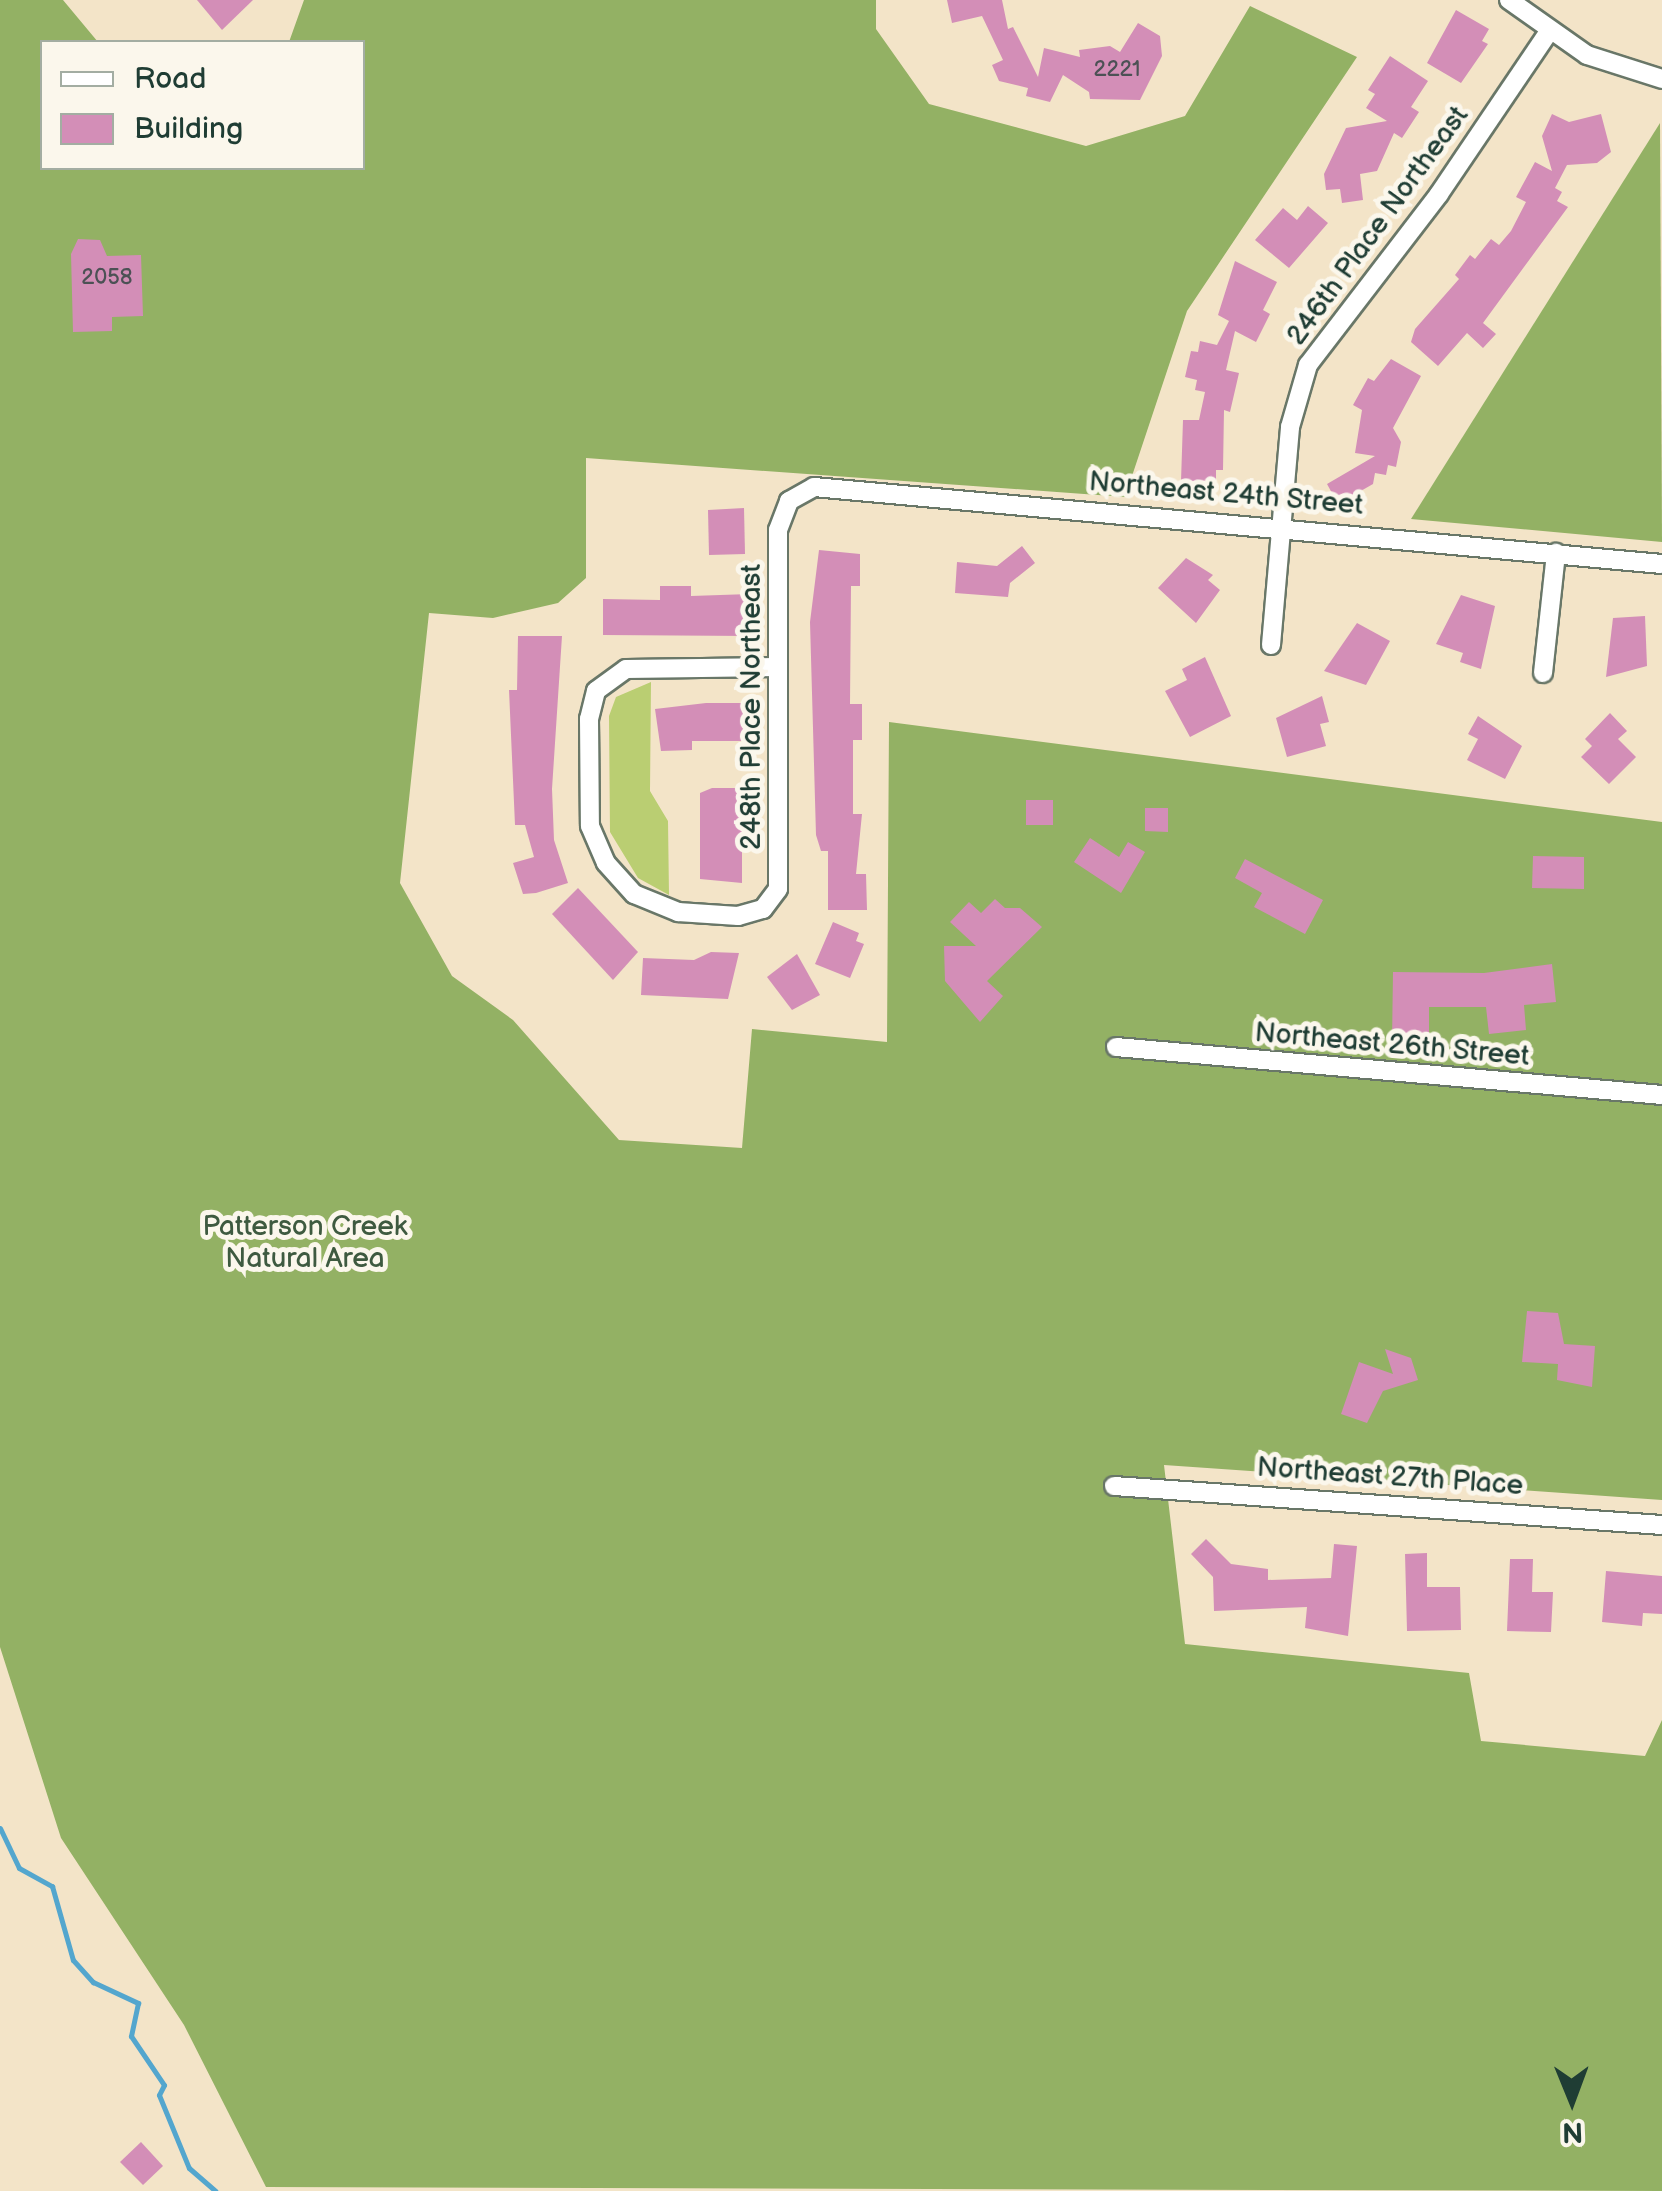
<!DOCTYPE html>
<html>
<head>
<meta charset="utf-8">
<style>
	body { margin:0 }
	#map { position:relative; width:1662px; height:2191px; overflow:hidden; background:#f3e4c8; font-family:"Balsamiq Sans",sans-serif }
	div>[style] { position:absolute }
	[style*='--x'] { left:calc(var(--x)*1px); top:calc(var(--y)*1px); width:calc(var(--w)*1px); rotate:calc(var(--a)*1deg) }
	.green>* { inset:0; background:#bace72 }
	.forest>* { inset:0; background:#93b164 }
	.stream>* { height:5px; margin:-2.5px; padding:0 2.5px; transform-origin:2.5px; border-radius:2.5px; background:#53a6ce }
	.building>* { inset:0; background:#d38eb7 }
	.roads { filter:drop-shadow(2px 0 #697768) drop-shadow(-2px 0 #697768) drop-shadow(0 2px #697768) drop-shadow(0 -2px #697768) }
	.minor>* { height:18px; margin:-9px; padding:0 9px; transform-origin:9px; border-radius:9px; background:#fff }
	span { translate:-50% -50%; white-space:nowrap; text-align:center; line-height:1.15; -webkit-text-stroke:10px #fbf7ec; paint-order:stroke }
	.number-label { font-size:22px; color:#4c5155 }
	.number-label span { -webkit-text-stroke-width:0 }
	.street-label { font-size:28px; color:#1f3d34 }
	.park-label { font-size:28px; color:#3e5a40 }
	.legend { position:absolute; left:40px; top:40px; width:325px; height:130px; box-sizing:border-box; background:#fbf7ec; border:2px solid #a3ada2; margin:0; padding:12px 18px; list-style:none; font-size:30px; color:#1f3d34 }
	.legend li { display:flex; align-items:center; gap:20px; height:50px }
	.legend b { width:50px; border:2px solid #a3ada2 }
	.north { position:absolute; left:1522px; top:2051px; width:100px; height:100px; -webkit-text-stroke:8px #fbf7ec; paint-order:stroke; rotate:179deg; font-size:28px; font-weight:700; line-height:40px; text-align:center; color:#1f3d34 }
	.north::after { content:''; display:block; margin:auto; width:35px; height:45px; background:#1f3d34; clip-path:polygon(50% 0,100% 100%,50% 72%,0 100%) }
</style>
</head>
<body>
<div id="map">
	<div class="green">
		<div style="clip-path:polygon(651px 682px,650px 791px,668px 821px,669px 895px,638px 878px,610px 832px,609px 716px,616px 697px)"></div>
	</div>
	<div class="forest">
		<div style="clip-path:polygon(0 0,63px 0,98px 42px,42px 42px,42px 168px,362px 168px,362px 42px,289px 42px,304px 0,876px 0,876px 29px,929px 104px,1086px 146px,1185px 116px,1250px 6px,1357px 57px,1187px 311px,1125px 497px,586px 458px,586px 578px,558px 603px,493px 618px,429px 613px,400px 883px,452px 976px,513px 1020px,619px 1140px,742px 1148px,752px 1029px,887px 1042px,889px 722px,1662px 822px,1662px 1500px,1164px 1465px,1185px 1644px,1469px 1673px,1481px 1741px,1645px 1756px,1662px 1720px,1662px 2191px,266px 2187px,184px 2025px,61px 1838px,0 1647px)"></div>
		<div style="clip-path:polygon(1660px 123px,1662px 542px,1411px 519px)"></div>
	</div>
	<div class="stream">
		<div style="--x:0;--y:1828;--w:44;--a:64.6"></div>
		<div style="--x:19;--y:1868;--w:38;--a:29"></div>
		<div style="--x:52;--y:1886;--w:77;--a:74.2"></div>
		<div style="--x:73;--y:1960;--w:30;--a:48"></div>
		<div style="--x:93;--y:1982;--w:50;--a:25"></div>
		<div style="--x:138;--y:2003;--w:34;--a:102"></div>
		<div style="--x:131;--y:2036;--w:59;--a:56"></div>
		<div style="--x:164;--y:2085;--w:11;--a:117"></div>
		<div style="--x:159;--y:2095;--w:79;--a:67.7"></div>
		<div style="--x:189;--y:2168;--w:35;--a:41"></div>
	</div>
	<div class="building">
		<div style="clip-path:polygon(197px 0,253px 0,222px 30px)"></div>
		<div style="clip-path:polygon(947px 0,1002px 0,1008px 29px,1013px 27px,1038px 77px,1044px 48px,1080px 57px,1079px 50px,1110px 46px,1120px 52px,1138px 23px,1160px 36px,1162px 56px,1140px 100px,1090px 99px,1089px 92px,1063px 75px,1050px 102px,1026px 96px,1028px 88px,999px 81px,992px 65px,1003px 60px,982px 16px,952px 23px)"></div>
		<div style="clip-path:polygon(1456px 10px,1489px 29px,1482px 41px,1488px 44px,1461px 83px,1427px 63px)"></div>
		<div style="clip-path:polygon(1390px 56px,1428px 81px,1411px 107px,1419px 112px,1402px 138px,1394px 133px,1377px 171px,1360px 174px,1363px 200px,1342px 203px,1340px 189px,1326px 190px,1324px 174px,1346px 128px,1387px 121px,1366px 108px,1375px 94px,1368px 90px)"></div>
		<div style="clip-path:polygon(1552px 114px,1569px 122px,1601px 114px,1611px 152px,1597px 163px,1567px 165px,1555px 188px,1562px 192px,1557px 201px,1568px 207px,1483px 323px,1496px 334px,1483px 348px,1467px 333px,1438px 366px,1411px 342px,1415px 329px,1459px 279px,1455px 275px,1470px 255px,1475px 259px,1491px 239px,1499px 245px,1511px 231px,1526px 202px,1516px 197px,1535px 162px,1552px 171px,1542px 136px)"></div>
		<div style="clip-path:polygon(1308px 206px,1328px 223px,1289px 268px,1255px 240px,1283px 208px,1297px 220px)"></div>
		<div style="clip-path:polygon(78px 239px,100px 240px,107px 256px,141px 255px,143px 316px,112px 317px,112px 331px,73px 332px,71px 254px)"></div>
		<div style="clip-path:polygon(1235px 261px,1277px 282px,1263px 310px,1270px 314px,1256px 342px,1235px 331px,1226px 370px,1239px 373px,1230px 412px,1224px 410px,1223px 470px,1216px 470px,1216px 482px,1181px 481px,1183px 420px,1199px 420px,1205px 392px,1195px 390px,1197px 380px,1185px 377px,1191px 351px,1198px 352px,1200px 341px,1217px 345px,1229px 321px,1218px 315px)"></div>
		<div style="clip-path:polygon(1391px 359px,1421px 376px,1393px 428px,1401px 442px,1396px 467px,1388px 465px,1386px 475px,1375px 473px,1373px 484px,1338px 504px,1327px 484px,1375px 456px,1355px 453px,1362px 410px,1353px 405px,1368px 378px,1374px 381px)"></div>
		<div style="clip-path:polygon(744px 508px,745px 554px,709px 555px,708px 510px)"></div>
		<div style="clip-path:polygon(1022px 546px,1035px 563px,1010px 583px,1008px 597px,955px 593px,957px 562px,997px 566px)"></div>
		<div style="clip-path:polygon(819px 550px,860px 554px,860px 586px,851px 586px,850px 704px,862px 704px,862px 740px,853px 740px,853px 814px,862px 814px,856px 874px,866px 874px,867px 910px,828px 910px,828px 851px,821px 851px,816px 835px,810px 622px)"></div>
		<div style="clip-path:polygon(1186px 558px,1213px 575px,1208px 580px,1220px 590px,1196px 623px,1158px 588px)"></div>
		<div style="clip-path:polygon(660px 586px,691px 586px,691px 596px,750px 594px,751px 636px,603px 635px,603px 599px,660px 600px)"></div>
		<div style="clip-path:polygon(1461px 595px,1495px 606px,1481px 669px,1460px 662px,1463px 653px,1436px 644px)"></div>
		<div style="clip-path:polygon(1645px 616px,1647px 666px,1606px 677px,1613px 618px)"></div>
		<div style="clip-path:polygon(1357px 623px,1390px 641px,1366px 685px,1324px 671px)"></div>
		<div style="clip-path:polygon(518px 636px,562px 636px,552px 789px,554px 840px,568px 883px,536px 893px,523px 894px,513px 863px,534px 857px,525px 825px,515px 825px,509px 690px,517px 690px)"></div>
		<div style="clip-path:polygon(1205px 657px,1231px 716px,1190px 737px,1165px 691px,1187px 680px,1182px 669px)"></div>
		<div style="clip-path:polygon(1322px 696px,1329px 722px,1320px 724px,1326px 746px,1287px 757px,1276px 718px)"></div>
		<div style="clip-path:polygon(706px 703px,752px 703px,752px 741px,692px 741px,692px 750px,661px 751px,655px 709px)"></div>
		<div style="clip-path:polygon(1610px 713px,1627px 731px,1618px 739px,1636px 757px,1609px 784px,1581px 757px,1592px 746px,1585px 739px)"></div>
		<div style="clip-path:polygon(1478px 716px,1522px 746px,1505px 779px,1467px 760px,1478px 739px,1468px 734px)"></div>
		<div style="clip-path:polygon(712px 788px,742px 788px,742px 883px,700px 879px,700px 793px)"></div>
		<div style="clip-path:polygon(1026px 800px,1053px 800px,1053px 825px,1026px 825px)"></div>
		<div style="clip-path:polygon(1145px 808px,1168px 808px,1168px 832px,1145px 831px)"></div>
		<div style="clip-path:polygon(1090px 838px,1119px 857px,1128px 842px,1145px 852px,1121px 893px,1074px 862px)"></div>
		<div style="clip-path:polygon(1533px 856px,1584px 857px,1584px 889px,1532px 888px)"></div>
		<div style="clip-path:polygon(1245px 859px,1323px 900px,1305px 934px,1254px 907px,1262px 893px,1235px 878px)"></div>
		<div style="clip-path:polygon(578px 888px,638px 952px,613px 980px,552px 914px)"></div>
		<div style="clip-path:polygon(995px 899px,1005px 908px,1020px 908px,1042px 927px,987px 981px,1003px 996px,980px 1022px,945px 981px,944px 946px,976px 946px,950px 922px,969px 902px,981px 913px)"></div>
		<div style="clip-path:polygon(833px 922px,859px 933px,856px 941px,864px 944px,850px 978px,815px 964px)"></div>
		<div style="clip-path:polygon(711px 952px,739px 953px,728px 999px,641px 995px,643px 958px,694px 960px)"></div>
		<div style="clip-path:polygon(797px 954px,820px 995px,792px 1010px,767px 977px)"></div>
		<div style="clip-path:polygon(1552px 964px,1556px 1002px,1524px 1005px,1526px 1030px,1489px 1034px,1486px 1007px,1429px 1007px,1429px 1042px,1392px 1042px,1393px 972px,1484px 973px)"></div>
		<div style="clip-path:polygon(1527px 1311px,1558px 1313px,1564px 1344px,1595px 1346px,1592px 1387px,1557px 1380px,1558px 1364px,1522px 1362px)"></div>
		<div style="clip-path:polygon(1385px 1349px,1411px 1358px,1418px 1380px,1383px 1391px,1367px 1423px,1341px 1414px,1359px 1362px,1393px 1374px)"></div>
		<div style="clip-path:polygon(1206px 1539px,1231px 1564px,1268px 1569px,1268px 1580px,1331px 1578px,1334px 1544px,1357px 1546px,1348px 1636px,1305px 1628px,1307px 1607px,1214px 1611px,1213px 1577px,1191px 1554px)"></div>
		<div style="clip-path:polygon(1427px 1553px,1427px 1587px,1460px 1587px,1461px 1630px,1407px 1631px,1405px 1554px)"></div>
		<div style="clip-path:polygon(1510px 1559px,1533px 1559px,1532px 1592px,1553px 1592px,1551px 1632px,1507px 1631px)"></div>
		<div style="clip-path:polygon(1606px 1571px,1662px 1576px,1662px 1614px,1643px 1613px,1642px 1626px,1602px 1622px)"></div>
		<div style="clip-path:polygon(141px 2142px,163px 2166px,143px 2185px,120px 2162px)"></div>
	</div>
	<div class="roads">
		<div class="minor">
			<div style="--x:1509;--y:0;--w:95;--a:35.2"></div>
			<div style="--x:1587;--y:55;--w:79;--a:17.7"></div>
			<div style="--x:1271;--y:645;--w:219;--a:-85"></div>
			<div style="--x:1290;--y:427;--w:65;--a:-73.8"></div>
			<div style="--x:1308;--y:365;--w:215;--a:-52.5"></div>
			<div style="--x:1439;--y:194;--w:194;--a:-55.9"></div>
			<div style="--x:777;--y:667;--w:151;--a:179.2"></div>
			<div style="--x:626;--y:669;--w:37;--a:144"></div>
			<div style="--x:596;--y:691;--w:29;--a:104"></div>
			<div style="--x:589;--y:719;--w:107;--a:89.5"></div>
			<div style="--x:590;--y:826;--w:40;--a:66.6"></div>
			<div style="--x:606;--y:863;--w:42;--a:47.9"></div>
			<div style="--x:634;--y:894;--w:48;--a:22.2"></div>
			<div style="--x:678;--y:912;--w:60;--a:3.8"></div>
			<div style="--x:738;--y:916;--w:26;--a:-16"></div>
			<div style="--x:763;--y:909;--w:25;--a:-53"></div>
			<div style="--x:778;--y:889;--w:359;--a:-90"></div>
			<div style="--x:778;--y:530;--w:31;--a:-69"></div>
			<div style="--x:789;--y:501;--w:29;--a:-29"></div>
			<div style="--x:814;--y:487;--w:851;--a:5.19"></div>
			<div style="--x:1543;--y:673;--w:121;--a:-83.8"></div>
			<div style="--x:1116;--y:1047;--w:548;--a:5.02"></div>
			<div style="--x:1114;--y:1486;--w:549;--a:4.07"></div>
		</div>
	</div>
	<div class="number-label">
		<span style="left:1117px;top:70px">2221</span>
		<span style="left:107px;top:278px">2058</span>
	</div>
	<div class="street-label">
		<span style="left:1378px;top:226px;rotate:-54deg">246th Place Northeast</span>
		<span style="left:1226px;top:494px;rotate:5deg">Northeast 24th Street</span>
		<span style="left:752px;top:707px;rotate:-90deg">248th Place Northeast</span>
		<span style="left:1392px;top:1045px;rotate:5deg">Northeast 26th Street</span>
		<span style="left:1390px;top:1477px;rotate:4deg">Northeast 27th Place</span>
	</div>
	<div class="park-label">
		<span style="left:305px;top:1243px">Patterson Creek<br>Natural Area</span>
	</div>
	<ul class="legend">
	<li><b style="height:12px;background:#fff"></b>Road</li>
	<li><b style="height:28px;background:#d38eb7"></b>Building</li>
	</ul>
	<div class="north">N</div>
</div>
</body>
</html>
